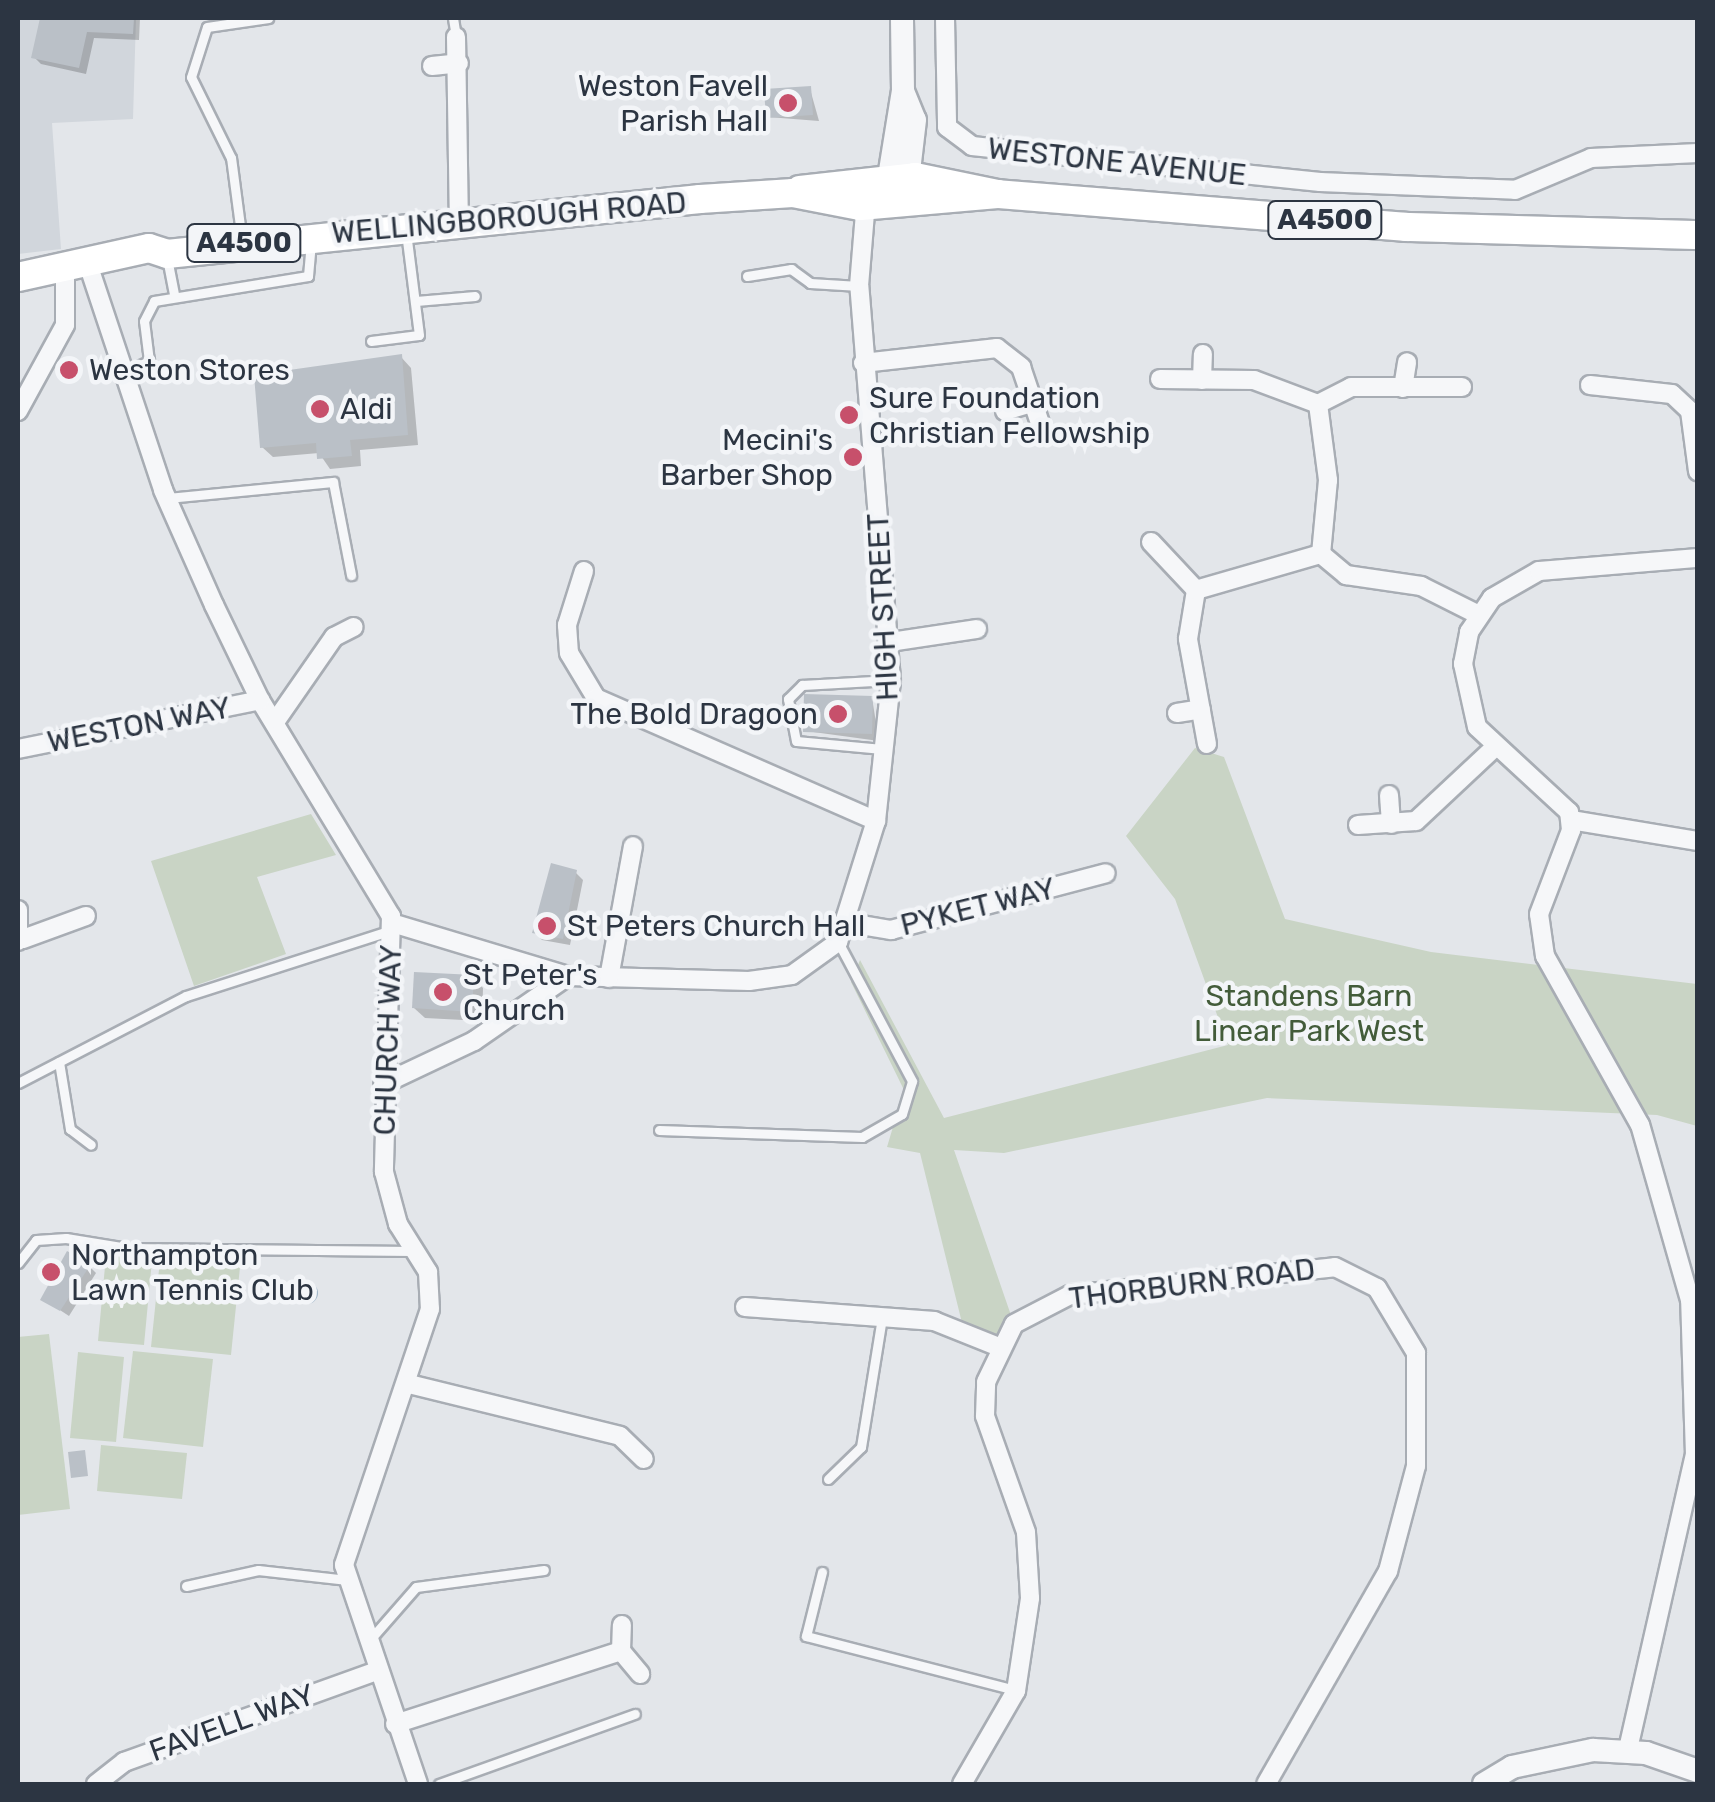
<!DOCTYPE html>
<html>
<head>
<meta charset="utf-8">
<style>
	body { margin:0 }
	#map { position:relative; width:1715px; height:1802px; overflow:hidden; background:#e3e6ea; font-family:Rubik,sans-serif }
	div>[style] { position:absolute }
	[style*='--x'] { left:calc(var(--x)*1px); top:calc(var(--y)*1px); width:calc(var(--w)*1px); rotate:calc(var(--a)*1deg) }
	.built>* { inset:0; background:#d1d6dc }
	.green>* { inset:0; background:#c9d4c5 }
	.water>* { inset:0; background:#a0b6c8 }
	.round { border-radius:50% }
	.shadow>* { inset:0; background:#0003 }
	.building>* { inset:0; background:#bac0c7 }
	.roads { filter:drop-shadow(2px 0 #a8adb4) drop-shadow(-2px 0 #a8adb4) drop-shadow(0 2px #a8adb4) drop-shadow(0 -2px #a8adb4) }
	.service>* { height:9px; margin:-4.5px; padding:0 4.5px; transform-origin:4.5px; border-radius:4.5px; background:#f6f7f9 }
	.minor>* { height:18px; margin:-9px; padding:0 9px; transform-origin:9px; border-radius:9px; background:#f6f7f9 }
	.tertiary>* { height:22px; margin:-11px; padding:0 11px; transform-origin:11px; border-radius:11px; background:#f6f7f9 }
	.primary>* { height:28px; margin:-14px; padding:0 14px; transform-origin:14px; border-radius:14px; background:#fff }
	.dots>* { width:28px; height:28px; translate:-50% -50%; box-sizing:border-box; border:5px solid #f3f5f8; border-radius:50% }
	span { translate:-50% -50%; white-space:nowrap; text-align:center; line-height:1.15; -webkit-text-stroke:9px #f3f5f8; paint-order:stroke }
	.shield-label span { padding:2px 8px; background:#f3f5f8; border:2px solid; border-radius:8px; -webkit-text-stroke-width:0 }
	.shield-label { font-size:28px; color:#2c3542; font-weight:700 }
	.poi-label { font-size:30px; color:#2c3542 }
	.right { translate:-100% -50%; text-align:right }
	.left { translate:0 -50%; text-align:left }
	.street-label { font-size:30px; color:#2c3542 }
	.park-label { font-size:30px; color:#435c3a }
	.frame { position:absolute; inset:0; border:20px solid #2c3542; pointer-events:none }
</style>
</head>
<body>
<div id="map">
	<div class="built">
		<div style="clip-path:polygon(18px 18px,136px 18px,133px 119px,52px 123px,61px 249px,18px 254px)"></div>
	</div>
	<div class="green">
		<div style="clip-path:polygon(1195px 748px,1224px 757px,1285px 919px,1431px 952px,1697px 984px,1697px 1126px,1657px 1115px,1267px 1098px,1004px 1153px,954px 1150px,1014px 1324px,999px 1347px,964px 1331px,920px 1153px,887px 1147px,904px 1090px,851px 982px,860px 960px,944px 1118px,1228px 1045px,1175px 899px,1126px 836px)"></div>
		<div style="clip-path:polygon(311px 814px,336px 855px,257px 877px,286px 954px,194px 986px,151px 861px)"></div>
		<div style="clip-path:polygon(106px 1256px,152px 1260px,144px 1345px,98px 1341px)"></div>
		<div style="clip-path:polygon(160px 1260px,240px 1267px,231px 1355px,151px 1347px)"></div>
		<div style="clip-path:polygon(49px 1334px,70px 1509px,18px 1515px,18px 1337px)"></div>
		<div style="clip-path:polygon(133px 1351px,213px 1359px,203px 1447px,123px 1438px)"></div>
		<div style="clip-path:polygon(78px 1352px,124px 1357px,116px 1442px,70px 1438px)"></div>
		<div style="clip-path:polygon(101px 1445px,187px 1453px,182px 1499px,97px 1491px)"></div>
	</div>
	<div class="water">
		<div class="round" style="left:296px;top:1282px;width:22px;height:22px"></div>
	</div>
	<div class="shadow">
		<div style="clip-path:polygon(42px 18px,140px 18px,139px 40px,94px 38px,86px 74px,41px 64px,34px 57px)"></div>
		<div style="clip-path:polygon(810px 89px,819px 121px,768px 117px)"></div>
		<div style="clip-path:polygon(401px 357px,411px 368px,418px 445px,360px 450px,361px 466px,330px 469px,319px 453px,273px 457px,262px 447px)"></div>
		<div style="clip-path:polygon(872px 698px,879px 741px,806px 731px)"></div>
		<div style="clip-path:polygon(576px 873px,583px 880px,570px 945px,542px 940px,535px 932px)"></div>
		<div style="clip-path:polygon(473px 977px,483px 988px,482px 1021px,425px 1018px,414px 1008px)"></div>
		<div style="clip-path:polygon(89px 1266px,96px 1273px,69px 1316px,43px 1299px)"></div>
	</div>
	<div class="building">
		<div style="clip-path:polygon(40px 18px,134px 18px,133px 34px,87px 32px,79px 68px,31px 58px)"></div>
		<div style="clip-path:polygon(811px 86px,813px 115px,766px 118px,764px 89px)"></div>
		<div style="clip-path:polygon(402px 354px,408px 435px,350px 440px,352px 456px,317px 459px,316px 443px,260px 448px,254px 375px)"></div>
		<div style="clip-path:polygon(804px 694px,873px 696px,872px 734px,803px 732px)"></div>
		<div style="clip-path:polygon(551px 863px,577px 870px,563px 939px,532px 933px)"></div>
		<div style="clip-path:polygon(414px 972px,474px 975px,472px 1012px,412px 1008px)"></div>
		<div style="clip-path:polygon(67px 1251px,91px 1264px,60px 1311px,40px 1300px)"></div>
		<div style="clip-path:polygon(85px 1450px,88px 1476px,71px 1478px,68px 1452px)"></div>
	</div>
	<div class="roads">
		<div class="service">
			<div style="--x:453;--y:18;--w:19;--a:81"></div>
			<div style="--x:242;--y:241;--w:84;--a:-97.5"></div>
			<div style="--x:231;--y:158;--w:90;--a:-116.3"></div>
			<div style="--x:191;--y:77;--w:52;--a:-72.3"></div>
			<div style="--x:207;--y:27;--w:62;--a:-8.4"></div>
			<div style="--x:167;--y:258;--w:37;--a:79"></div>
			<div style="--x:747;--y:276;--w:45;--a:-9"></div>
			<div style="--x:791;--y:269;--w:24;--a:36"></div>
			<div style="--x:810;--y:283;--w:49;--a:3.5"></div>
			<div style="--x:416;--y:301;--w:59;--a:-4.8"></div>
			<div style="--x:371;--y:341;--w:48;--a:-7.1"></div>
			<div style="--x:419;--y:335;--w:104;--a:-97.2"></div>
			<div style="--x:123;--y:373;--w:29;--a:-25"></div>
			<div style="--x:149;--y:361;--w:40;--a:-97.1"></div>
			<div style="--x:144;--y:321;--w:22;--a:-63"></div>
			<div style="--x:154;--y:301;--w:156;--a:-9.2"></div>
			<div style="--x:308;--y:276;--w:32;--a:-85"></div>
			<div style="--x:167;--y:498;--w:167;--a:-5.5"></div>
			<div style="--x:333;--y:482;--w:95;--a:79"></div>
			<div style="--x:882;--y:749;--w:86;--a:-174.7"></div>
			<div style="--x:796;--y:741;--w:43;--a:-100.8"></div>
			<div style="--x:788;--y:699;--w:20;--a:-45"></div>
			<div style="--x:802;--y:685;--w:89;--a:-3.2"></div>
			<div style="--x:59;--y:1062;--w:68;--a:80.7"></div>
			<div style="--x:70;--y:1129;--w:26;--a:37"></div>
			<div style="--x:18;--y:1083;--w:189;--a:-27.4"></div>
			<div style="--x:186;--y:996;--w:216;--a:-17.8"></div>
			<div style="--x:659;--y:1130;--w:203;--a:2"></div>
			<div style="--x:862;--y:1137;--w:46;--a:-29.9"></div>
			<div style="--x:902;--y:1114;--w:34;--a:-73"></div>
			<div style="--x:912;--y:1081;--w:157;--a:-118"></div>
			<div style="--x:18;--y:1263;--w:29;--a:-52"></div>
			<div style="--x:36;--y:1240;--w:30;--a:-4"></div>
			<div style="--x:66;--y:1238;--w:62;--a:9.3"></div>
			<div style="--x:127;--y:1248;--w:285;--a:0.6"></div>
			<div style="--x:828;--y:1479;--w:46;--a:-44.1"></div>
			<div style="--x:861;--y:1447;--w:132;--a:-80.8"></div>
			<div style="--x:822;--y:1572;--w:66;--a:104"></div>
			<div style="--x:806;--y:1636;--w:216;--a:14.5"></div>
			<div style="--x:186;--y:1586;--w:74;--a:-12.5"></div>
			<div style="--x:258;--y:1570;--w:90;--a:6.4"></div>
			<div style="--x:367;--y:1643;--w:74;--a:-48.8"></div>
			<div style="--x:416;--y:1587;--w:129;--a:-7.6"></div>
			<div style="--x:439;--y:1784;--w:208;--a:-19.7"></div>
		</div>
		<div class="minor">
			<div style="--x:945;--y:18;--w:109;--a:88.9"></div>
			<div style="--x:947;--y:127;--w:31;--a:37"></div>
			<div style="--x:972;--y:146;--w:350;--a:5.9"></div>
			<div style="--x:1320;--y:182;--w:195;--a:2.3"></div>
			<div style="--x:1515;--y:190;--w:82;--a:-22.8"></div>
			<div style="--x:1591;--y:158;--w:107;--a:-2.7"></div>
			<div style="--x:456;--y:37;--w:185;--a:89.1"></div>
			<div style="--x:432;--y:66;--w:27;--a:-6"></div>
			<div style="--x:89;--y:267;--w:235;--a:71.6"></div>
			<div style="--x:163;--y:490;--w:126;--a:66.1"></div>
			<div style="--x:214;--y:605;--w:106;--a:64.2"></div>
			<div style="--x:260;--y:700;--w:253;--a:58.8"></div>
			<div style="--x:391;--y:916;--w:256;--a:91.6"></div>
			<div style="--x:384;--y:1172;--w:54;--a:74.9"></div>
			<div style="--x:398;--y:1224;--w:57;--a:58"></div>
			<div style="--x:428;--y:1272;--w:37;--a:87"></div>
			<div style="--x:430;--y:1309;--w:270;--a:108.6"></div>
			<div style="--x:344;--y:1565;--w:231;--a:71.3"></div>
			<div style="--x:863;--y:363;--w:135;--a:-6.4"></div>
			<div style="--x:997;--y:348;--w:31;--a:38"></div>
			<div style="--x:1021;--y:367;--w:59;--a:71.3"></div>
			<div style="--x:1160;--y:379;--w:94;--a:0.6"></div>
			<div style="--x:1254;--y:380;--w:68;--a:20.6"></div>
			<div style="--x:1318;--y:404;--w:77;--a:82.5"></div>
			<div style="--x:1328;--y:480;--w:74;--a:95.4"></div>
			<div style="--x:1202;--y:380;--w:26;--a:-88"></div>
			<div style="--x:1590;--y:385;--w:82;--a:6.3"></div>
			<div style="--x:1672;--y:394;--w:25;--a:43"></div>
			<div style="--x:1690;--y:411;--w:61;--a:82.4"></div>
			<div style="--x:1403;--y:388;--w:26;--a:-81"></div>
			<div style="--x:1318;--y:404;--w:37;--a:-27"></div>
			<div style="--x:1351;--y:387;--w:111;--a:0"></div>
			<div style="--x:18;--y:411;--w:98;--a:-61.3"></div>
			<div style="--x:65;--y:325;--w:55;--a:-90"></div>
			<div style="--x:1005;--y:411;--w:28;--a:-17"></div>
			<div style="--x:1151;--y:542;--w:66;--a:46.8"></div>
			<div style="--x:584;--y:571;--w:57;--a:107.5"></div>
			<div style="--x:567;--y:625;--w:28;--a:86"></div>
			<div style="--x:569;--y:653;--w:52;--a:59"></div>
			<div style="--x:596;--y:698;--w:306;--a:23.7"></div>
			<div style="--x:890;--y:642;--w:88;--a:-8.5"></div>
			<div style="--x:1177;--y:713;--w:24;--a:-9"></div>
			<div style="--x:277;--y:719;--w:100;--a:-55.2"></div>
			<div style="--x:334;--y:637;--w:22;--a:-27"></div>
			<div style="--x:1207;--y:744;--w:107;--a:-100.3"></div>
			<div style="--x:1188;--y:639;--w:50;--a:-80.7"></div>
			<div style="--x:1196;--y:590;--w:130;--a:-16.1"></div>
			<div style="--x:1321;--y:554;--w:33;--a:40"></div>
			<div style="--x:1346;--y:575;--w:76;--a:8.3"></div>
			<div style="--x:1421;--y:586;--w:65;--a:26.6"></div>
			<div style="--x:18;--y:749;--w:247;--a:-11.4"></div>
			<div style="--x:1389;--y:795;--w:29;--a:86"></div>
			<div style="--x:1571;--y:820;--w:129;--a:9.4"></div>
			<div style="--x:1358;--y:825;--w:58;--a:-3.9"></div>
			<div style="--x:1416;--y:821;--w:107;--a:-43.1"></div>
			<div style="--x:18;--y:910;--w:31;--a:90"></div>
			<div style="--x:392;--y:923;--w:184;--a:16.8"></div>
			<div style="--x:568;--y:976;--w:181;--a:1.6"></div>
			<div style="--x:749;--y:981;--w:43;--a:-7.9"></div>
			<div style="--x:792;--y:975;--w:57;--a:-35.7"></div>
			<div style="--x:838;--y:942;--w:127;--a:-72.6"></div>
			<div style="--x:876;--y:821;--w:142;--a:-83.9"></div>
			<div style="--x:891;--y:680;--w:395;--a:-94.6"></div>
			<div style="--x:859;--y:286;--w:86;--a:-85.3"></div>
			<div style="--x:849;--y:923;--w:43;--a:9.5"></div>
			<div style="--x:891;--y:930;--w:222;--a:-14.8"></div>
			<div style="--x:23;--y:939;--w:67;--a:-20.1"></div>
			<div style="--x:609;--y:978;--w:134;--a:-79.7"></div>
			<div style="--x:383;--y:1084;--w:101;--a:-25.3"></div>
			<div style="--x:474;--y:1041;--w:114;--a:-34.7"></div>
			<div style="--x:745;--y:1307;--w:190;--a:4.2"></div>
			<div style="--x:934;--y:1321;--w:70;--a:21.8"></div>
			<div style="--x:409;--y:1384;--w:217;--a:13.8"></div>
			<div style="--x:620;--y:1436;--w:33;--a:44"></div>
			<div style="--x:621;--y:1651;--w:30;--a:50"></div>
			<div style="--x:395;--y:1724;--w:237;--a:-17.9"></div>
			<div style="--x:621;--y:1651;--w:26;--a:-88"></div>
			<div style="--x:1628;--y:1749;--w:302;--a:-77.2"></div>
			<div style="--x:1695;--y:1455;--w:155;--a:-91.8"></div>
			<div style="--x:1690;--y:1300;--w:182;--a:-105.9"></div>
			<div style="--x:1640;--y:1125;--w:194;--a:-119.3"></div>
			<div style="--x:1545;--y:956;--w:42;--a:-98.1"></div>
			<div style="--x:1539;--y:914;--w:90;--a:-69.1"></div>
			<div style="--x:1571;--y:830;--w:18;--a:-96"></div>
			<div style="--x:1569;--y:812;--w:125;--a:-137.3"></div>
			<div style="--x:1477;--y:727;--w:65;--a:-102.5"></div>
			<div style="--x:1463;--y:664;--w:33;--a:-79"></div>
			<div style="--x:1469;--y:632;--w:41;--a:-55.9"></div>
			<div style="--x:1492;--y:598;--w:54;--a:-29.9"></div>
			<div style="--x:1539;--y:571;--w:160;--a:-4.7"></div>
			<div style="--x:96;--y:1784;--w:36;--a:-38"></div>
			<div style="--x:124;--y:1762;--w:266;--a:-19.8"></div>
			<div style="--x:962;--y:1784;--w:108;--a:-59.9"></div>
			<div style="--x:1016;--y:1691;--w:94;--a:-81.4"></div>
			<div style="--x:1030;--y:1598;--w:66;--a:-93.5"></div>
			<div style="--x:1026;--y:1532;--w:123;--a:-109.5"></div>
			<div style="--x:985;--y:1416;--w:34;--a:-88"></div>
			<div style="--x:986;--y:1382;--w:64;--a:-64.2"></div>
			<div style="--x:1014;--y:1324;--w:63;--a:-27.4"></div>
			<div style="--x:1070;--y:1295;--w:266;--a:-6"></div>
			<div style="--x:1335;--y:1267;--w:47;--a:26.6"></div>
			<div style="--x:1377;--y:1288;--w:76;--a:59"></div>
			<div style="--x:1416;--y:1353;--w:113;--a:90"></div>
			<div style="--x:1416;--y:1466;--w:109;--a:104.9"></div>
			<div style="--x:1388;--y:1571;--w:245;--a:119.8"></div>
		</div>
		<div class="tertiary">
			<div style="--x:903;--y:91;--w:31;--a:68"></div>
			<div style="--x:915;--y:120;--w:68;--a:96.7"></div>
			<div style="--x:897;--y:196;--w:21;--a:-113"></div>
			<div style="--x:889;--y:177;--w:87;--a:-80.8"></div>
			<div style="--x:903;--y:91;--w:73;--a:-90.8"></div>
			<div style="--x:1484;--y:1784;--w:33;--a:-31"></div>
			<div style="--x:1512;--y:1767;--w:83;--a:-11.9"></div>
			<div style="--x:1593;--y:1750;--w:53;--a:3.2"></div>
			<div style="--x:1646;--y:1753;--w:55;--a:19.1"></div>
		</div>
		<div class="primary">
			<div style="--x:800;--y:190;--w:116;--a:-6.4"></div>
			<div style="--x:915;--y:177;--w:84;--a:11.7"></div>
			<div style="--x:997;--y:194;--w:410;--a:4.6"></div>
			<div style="--x:1406;--y:227;--w:292;--a:1.6"></div>
			<div style="--x:18;--y:277;--w:134;--a:-12.5"></div>
			<div style="--x:149;--y:248;--w:19;--a:18"></div>
			<div style="--x:167;--y:254;--w:536;--a:-5.89"></div>
			<div style="--x:700;--y:199;--w:93;--a:-3.7"></div>
			<div style="--x:793;--y:193;--w:68;--a:11"></div>
			<div style="--x:860;--y:206;--w:138;--a:-5"></div>
		</div>
	</div>
	<div class="dots">
		<div style="left:788px;top:103px;background:#c7506b"></div>
		<div style="left:69px;top:370px;background:#c7506b"></div>
		<div style="left:320px;top:409px;background:#c7506b"></div>
		<div style="left:849px;top:415px;background:#c7506b"></div>
		<div style="left:853px;top:457px;background:#c7506b"></div>
		<div style="left:838px;top:714px;background:#c7506b"></div>
		<div style="left:547px;top:926px;background:#c7506b"></div>
		<div style="left:443px;top:992px;background:#c7506b"></div>
		<div style="left:51px;top:1272px;background:#c7506b"></div>
	</div>
	<div class="shield-label">
		<span style="left:1325px;top:220px">A4500</span>
		<span style="left:244px;top:243px">A4500</span>
	</div>
	<div class="poi-label">
		<span class="right" style="left:768px;top:103px">Weston Favell<br>Parish Hall</span>
		<span class="left" style="left:89px;top:370px">Weston Stores</span>
		<span class="left" style="left:869px;top:415px">Sure Foundation<br>Christian Fellowship</span>
		<span class="left" style="left:340px;top:409px">Aldi</span>
		<span class="right" style="left:833px;top:457px">Mecini's<br>Barber Shop</span>
		<span class="right" style="left:818px;top:714px">The Bold Dragoon</span>
		<span class="left" style="left:567px;top:926px">St Peters Church Hall</span>
		<span class="left" style="left:463px;top:992px">St Peter's<br>Church</span>
		<span class="left" style="left:71px;top:1272px">Northampton<br>Lawn Tennis Club</span>
	</div>
	<div class="street-label">
		<span style="left:1117px;top:162px;rotate:6deg">WESTONE AVENUE</span>
		<span style="left:509px;top:218px;rotate:-5deg">WELLINGBOROUGH ROAD</span>
		<span style="left:883px;top:607px;rotate:-93deg">HIGH STREET</span>
		<span style="left:139px;top:725px;rotate:-11deg">WESTON WAY</span>
		<span style="left:978px;top:907px;rotate:-14deg">PYKET WAY</span>
		<span style="left:388px;top:1040px;rotate:-88deg">CHURCH WAY</span>
		<span style="left:1192px;top:1284px;rotate:-7deg">THORBURN ROAD</span>
		<span style="left:232px;top:1723px;rotate:-20deg">FAVELL WAY</span>
	</div>
	<div class="park-label">
		<span style="left:1309px;top:1013px">Standens Barn<br>Linear Park West</span>
	</div>
	<div class="frame"></div>
</div>
</body>
</html>
